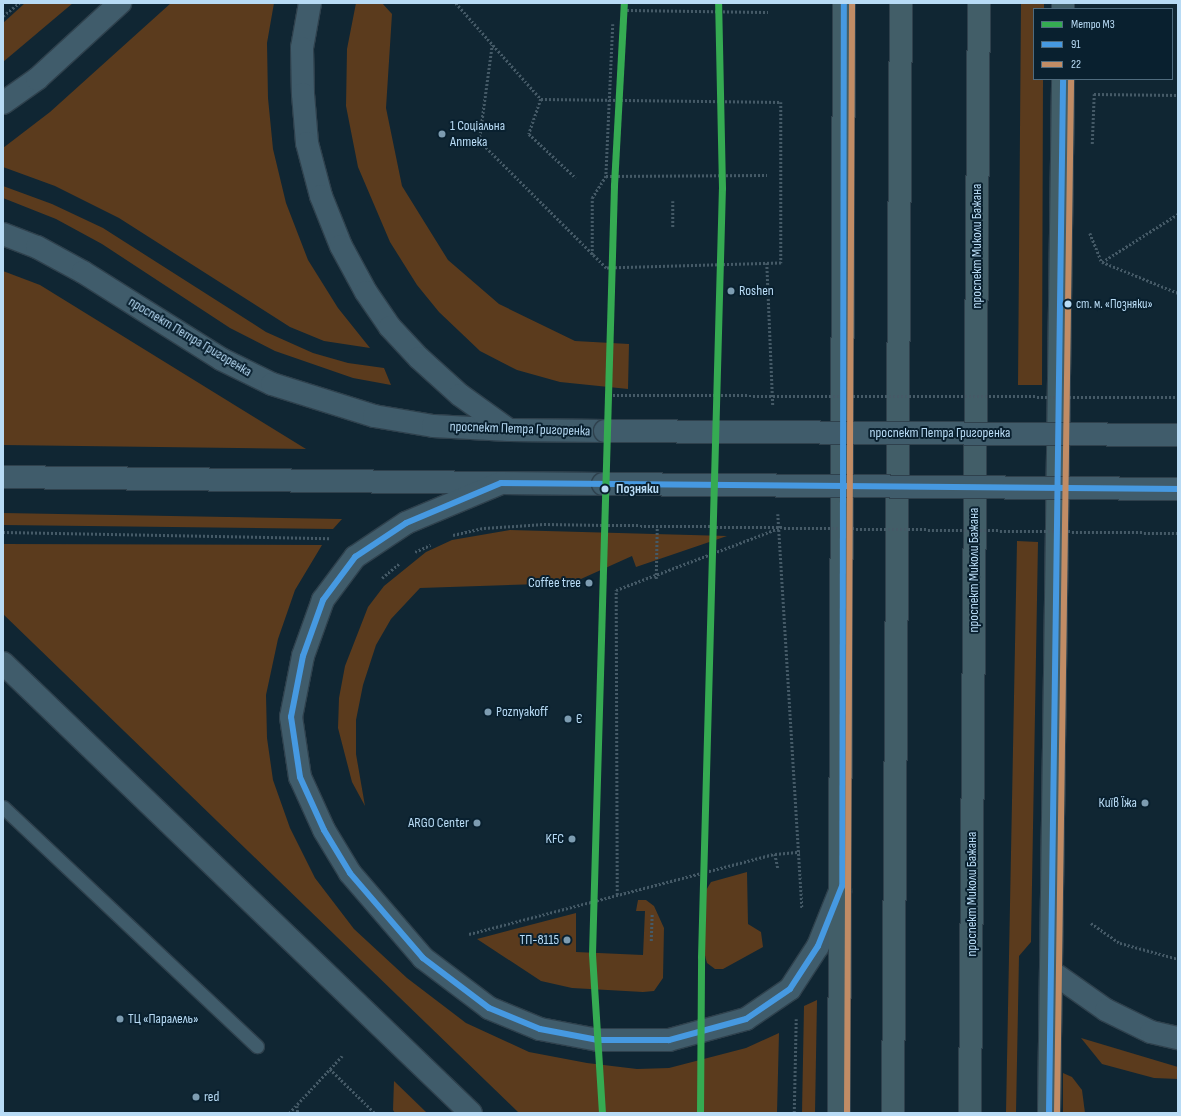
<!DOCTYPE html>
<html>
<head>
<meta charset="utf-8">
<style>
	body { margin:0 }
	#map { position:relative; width:1181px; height:1116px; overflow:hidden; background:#102633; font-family:"Sofia Sans Condensed",sans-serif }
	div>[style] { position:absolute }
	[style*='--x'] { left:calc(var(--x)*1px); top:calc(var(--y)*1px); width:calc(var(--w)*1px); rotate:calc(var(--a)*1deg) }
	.green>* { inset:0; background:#5b3b1d }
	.path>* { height:2.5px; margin-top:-1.25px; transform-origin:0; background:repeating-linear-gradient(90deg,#455a67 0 2px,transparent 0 4px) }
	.roads { filter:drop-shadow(1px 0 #2f414d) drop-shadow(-1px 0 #2f414d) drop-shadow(0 1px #2f414d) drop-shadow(0 -1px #2f414d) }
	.service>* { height:13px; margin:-6.5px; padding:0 6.5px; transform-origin:6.5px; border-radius:6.5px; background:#405c6b }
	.tertiary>* { height:22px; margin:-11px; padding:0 11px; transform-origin:11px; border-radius:11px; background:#405c6b }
	.secondary>* { height:22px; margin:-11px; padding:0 11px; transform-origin:11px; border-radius:11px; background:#405c6b }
	.trunk>* { height:22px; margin:-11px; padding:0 11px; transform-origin:11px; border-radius:11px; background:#425e68 }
	.path-bridge>* { height:2.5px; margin-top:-1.25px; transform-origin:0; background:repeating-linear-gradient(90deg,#455a67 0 2px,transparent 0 4px) }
	.bridges { filter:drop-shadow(1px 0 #2f414d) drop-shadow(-1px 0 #2f414d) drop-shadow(0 1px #2f414d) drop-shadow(0 -1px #2f414d) }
	.secondary-bridge>* { height:22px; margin:-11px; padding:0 11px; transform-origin:11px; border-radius:11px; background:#405c6b }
	.bus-1>* { height:6px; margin:-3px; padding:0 3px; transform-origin:3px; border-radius:3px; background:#4699e1 }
	.bus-2>* { height:6px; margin:-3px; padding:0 3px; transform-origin:3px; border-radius:3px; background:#c18c65 }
	.metro-1>* { height:7px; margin:-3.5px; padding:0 3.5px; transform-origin:3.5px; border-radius:3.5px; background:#35ab52 }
	.dots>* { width:11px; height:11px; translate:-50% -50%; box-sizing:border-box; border:2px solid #09202f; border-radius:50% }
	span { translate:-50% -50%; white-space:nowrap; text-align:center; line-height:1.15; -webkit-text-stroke:4px #09202f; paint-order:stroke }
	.bus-label { font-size:13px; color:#b8dbf5 }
	.left { translate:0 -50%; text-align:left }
	.poi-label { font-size:14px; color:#b8dbf5 }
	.right { translate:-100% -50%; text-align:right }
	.street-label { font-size:14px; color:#b8dbf5 }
	.stop-label { font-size:14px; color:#b8dbf5; font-weight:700 }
	.frame { position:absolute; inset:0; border:4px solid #b8dbf5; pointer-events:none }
	.legend { position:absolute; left:1033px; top:8px; width:140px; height:72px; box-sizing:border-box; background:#09202f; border:1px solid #4f6b7e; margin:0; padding:5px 7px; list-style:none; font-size:12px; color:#b8dbf5 }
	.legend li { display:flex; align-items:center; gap:8px; height:20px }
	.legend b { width:20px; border:1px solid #4f6b7e }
</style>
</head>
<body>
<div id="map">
	<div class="green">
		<div style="clip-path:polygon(25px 3px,73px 3px,3px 62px,3px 23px)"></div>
		<div style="clip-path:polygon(171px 3px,274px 3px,267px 43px,268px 98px,273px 149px,286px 203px,308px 260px,338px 308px,370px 348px,324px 341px,290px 327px,119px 218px,55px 186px,3px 167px,3px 148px,50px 112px)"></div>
		<div style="clip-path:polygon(356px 3px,382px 3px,392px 14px,386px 108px,402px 186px,448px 260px,499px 304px,575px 341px,629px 344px,628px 389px,560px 382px,517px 370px,480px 351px,439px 312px,417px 285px,390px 242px,358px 167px,346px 106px,347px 49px)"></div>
		<div style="clip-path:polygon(1021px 3px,1044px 3px,1044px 9px,1034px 9px,1034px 79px,1043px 79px,1042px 385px,1018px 385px)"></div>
		<div style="clip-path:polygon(3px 186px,52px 204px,103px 228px,266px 332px,313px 353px,348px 363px,384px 368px,391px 385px,353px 378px,275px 351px,230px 328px,102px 244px,56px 219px,3px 198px)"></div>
		<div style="clip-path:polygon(3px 271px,40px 285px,306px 449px,3px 445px)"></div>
		<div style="clip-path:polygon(3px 513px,342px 519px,333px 529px,3px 525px)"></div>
		<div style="clip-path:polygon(510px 530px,727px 536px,636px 567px,632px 556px,572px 583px,420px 588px,391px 619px,376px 645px,363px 685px,356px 720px,356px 754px,365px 806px,352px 782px,338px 728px,339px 698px,345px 666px,368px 607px,384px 586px,426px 552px,452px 540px)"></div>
		<div style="clip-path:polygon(1017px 541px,1038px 542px,1031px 942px,1019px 956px,1016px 1113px,1006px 1113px)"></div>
		<div style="clip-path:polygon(3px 544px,322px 545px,295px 590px,278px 639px,266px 695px,267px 738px,273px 780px,290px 828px,315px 878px,354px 929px,407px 978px,466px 1023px,529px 1052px,587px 1063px,637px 1069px,669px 1068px,746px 1048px,779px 1033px,777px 1113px,519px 1113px,3px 614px)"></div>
		<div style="clip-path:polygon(747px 872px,748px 924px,761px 932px,763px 947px,723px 969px,715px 969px,707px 963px,704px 952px,705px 892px,711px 882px)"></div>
		<div style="clip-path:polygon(638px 900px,646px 900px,654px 906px,664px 928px,663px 978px,654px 991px,643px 992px,572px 988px,541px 981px,477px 939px,576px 913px,576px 952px,643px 955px,645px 911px,636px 911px)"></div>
		<div style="clip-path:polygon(817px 1000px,815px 1113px,802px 1113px,804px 1006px)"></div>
		<div style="clip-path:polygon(1081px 1038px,1178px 1067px,1178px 1079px,1154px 1078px,1102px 1064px)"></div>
		<div style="clip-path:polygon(1063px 1073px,1072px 1077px,1082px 1090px,1085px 1113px,1063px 1113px)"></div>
		<div style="clip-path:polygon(394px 1081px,427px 1113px,395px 1113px,393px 1110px)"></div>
	</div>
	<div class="path">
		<div style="--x:456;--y:3;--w:128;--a:48.5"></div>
		<div style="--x:541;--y:99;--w:240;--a:0.7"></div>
		<div style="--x:781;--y:102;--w:161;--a:90"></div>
		<div style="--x:781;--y:263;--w:175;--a:178.4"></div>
		<div style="--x:606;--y:268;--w:180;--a:-135"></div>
		<div style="--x:479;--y:141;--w:97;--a:-82.3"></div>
		<div style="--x:627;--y:10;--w:141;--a:0.8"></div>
		<div style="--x:3;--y:16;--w:21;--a:-39"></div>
		<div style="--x:613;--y:24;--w:152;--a:92.6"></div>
		<div style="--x:606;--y:176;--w:161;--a:-0.4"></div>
		<div style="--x:541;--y:99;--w:37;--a:109"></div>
		<div style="--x:529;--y:134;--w:64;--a:43.1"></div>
		<div style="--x:1092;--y:144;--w:50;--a:-87.7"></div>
		<div style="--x:1094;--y:94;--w:84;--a:0.7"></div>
		<div style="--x:673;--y:201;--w:27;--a:90"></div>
		<div style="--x:1090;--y:233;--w:31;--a:68"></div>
		<div style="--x:1102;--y:262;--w:82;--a:22.2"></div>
		<div style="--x:592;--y:255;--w:57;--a:-90"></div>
		<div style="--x:592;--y:198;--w:26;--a:-58"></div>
		<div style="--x:1102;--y:262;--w:90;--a:-32.3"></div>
		<div style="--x:767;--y:263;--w:142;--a:87.6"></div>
		<div style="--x:778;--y:514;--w:395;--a:86.5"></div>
		<div style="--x:3;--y:532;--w:327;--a:1.1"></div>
		<div style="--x:453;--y:535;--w:32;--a:-13"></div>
		<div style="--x:484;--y:528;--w:60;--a:-3.8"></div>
		<div style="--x:544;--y:524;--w:60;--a:1"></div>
		<div style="--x:415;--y:552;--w:17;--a:-25"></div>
		<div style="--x:382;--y:578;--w:23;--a:-40"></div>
		<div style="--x:656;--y:579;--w:51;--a:-88.9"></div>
		<div style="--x:775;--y:854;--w:25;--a:-5"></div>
		<div style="--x:617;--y:895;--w:305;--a:-90.2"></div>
		<div style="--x:616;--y:590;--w:174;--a:-20.8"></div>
		<div style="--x:1091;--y:923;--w:35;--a:35"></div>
		<div style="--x:1120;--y:943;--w:60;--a:15.4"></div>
		<div style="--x:469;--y:934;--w:316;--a:-14.7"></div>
		<div style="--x:775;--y:854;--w:14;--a:78"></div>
		<div style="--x:651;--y:941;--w:28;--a:-88"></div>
		<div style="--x:330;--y:1069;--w:63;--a:44.4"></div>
		<div style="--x:297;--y:1106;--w:7;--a:82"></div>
		<div style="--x:289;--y:1113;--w:78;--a:-47.1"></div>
		<div style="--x:794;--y:1113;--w:94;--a:-88.8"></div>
	</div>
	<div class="roads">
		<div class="service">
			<div style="--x:3;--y:807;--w:349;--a:43.3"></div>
		</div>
		<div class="tertiary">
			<div style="--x:3;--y:103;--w:42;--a:-35.2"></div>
			<div style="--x:37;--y:79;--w:113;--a:-42.5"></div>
			<div style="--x:3;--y:234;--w:36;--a:21"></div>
			<div style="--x:37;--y:247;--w:52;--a:28.5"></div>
			<div style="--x:83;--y:272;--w:163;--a:32.2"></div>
			<div style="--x:221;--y:359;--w:57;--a:26.1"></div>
			<div style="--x:272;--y:384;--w:107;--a:17.4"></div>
			<div style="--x:374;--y:416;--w:60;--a:9.6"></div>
			<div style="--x:433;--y:426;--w:76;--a:3"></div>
			<div style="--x:3;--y:477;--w:498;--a:0.7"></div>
			<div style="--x:3;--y:663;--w:649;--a:43.88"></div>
		</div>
		<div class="secondary">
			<div style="--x:310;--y:3;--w:46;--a:100.1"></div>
			<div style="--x:302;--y:48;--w:46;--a:88.8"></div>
			<div style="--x:303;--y:94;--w:49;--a:85.3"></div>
			<div style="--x:307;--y:143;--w:55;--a:75.2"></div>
			<div style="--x:321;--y:196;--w:54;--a:68.2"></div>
			<div style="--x:341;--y:246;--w:52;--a:61.5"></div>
			<div style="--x:366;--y:292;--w:42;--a:55.6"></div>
			<div style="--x:390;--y:327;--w:42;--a:46.9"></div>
			<div style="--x:419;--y:358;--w:55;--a:42.1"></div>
			<div style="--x:460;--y:395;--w:60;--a:35.5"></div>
			<div style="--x:509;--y:430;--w:96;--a:0.6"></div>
			<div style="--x:603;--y:484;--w:102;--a:-179.4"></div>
			<div style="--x:501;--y:483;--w:103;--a:157.2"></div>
			<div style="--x:406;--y:523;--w:61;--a:146.3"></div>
			<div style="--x:355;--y:557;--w:54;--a:126.7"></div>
			<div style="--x:323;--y:600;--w:59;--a:109.7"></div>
			<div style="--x:303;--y:656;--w:62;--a:101.1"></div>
			<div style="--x:291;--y:717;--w:61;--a:81.5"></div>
			<div style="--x:300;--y:777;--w:58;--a:65.6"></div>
			<div style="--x:324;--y:830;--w:50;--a:58.8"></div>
			<div style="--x:350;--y:873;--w:112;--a:49.3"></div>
			<div style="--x:423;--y:958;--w:83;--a:37.1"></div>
			<div style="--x:489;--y:1008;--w:55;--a:22.4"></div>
			<div style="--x:540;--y:1029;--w:59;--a:10.7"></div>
			<div style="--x:598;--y:1040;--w:71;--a:0"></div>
			<div style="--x:669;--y:1040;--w:80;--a:-15.3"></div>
			<div style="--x:746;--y:1019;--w:53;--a:-34.3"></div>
			<div style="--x:790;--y:989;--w:51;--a:-56.9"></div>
			<div style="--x:818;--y:946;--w:59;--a:-68.2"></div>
			<div style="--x:1052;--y:972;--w:66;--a:35.1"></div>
			<div style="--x:1106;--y:1010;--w:50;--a:26.1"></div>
			<div style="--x:1151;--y:1032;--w:28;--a:13"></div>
		</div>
		<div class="trunk">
			<div style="--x:1063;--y:9;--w:6;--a:-90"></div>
			<div style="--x:839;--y:1113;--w:1110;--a:-89.74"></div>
			<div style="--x:893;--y:1113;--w:1110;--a:-89.59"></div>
			<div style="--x:970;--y:1113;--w:1110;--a:-89.54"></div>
			<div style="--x:1049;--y:1113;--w:1034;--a:-89.22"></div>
		</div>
	</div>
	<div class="path-bridge">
		<div style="--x:605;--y:395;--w:573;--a:0.2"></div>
		<div style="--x:604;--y:525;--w:574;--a:0.8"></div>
	</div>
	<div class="bridges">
		<div class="secondary-bridge">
			<div style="--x:605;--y:431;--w:573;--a:0.4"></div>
			<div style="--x:603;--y:484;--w:575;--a:0.5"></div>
		</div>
	</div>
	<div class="bus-1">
		<div style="--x:501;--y:483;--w:342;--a:0.5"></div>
		<div style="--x:843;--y:486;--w:400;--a:90.1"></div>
		<div style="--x:842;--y:886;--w:65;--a:111.8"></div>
		<div style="--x:818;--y:946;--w:51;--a:123.1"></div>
		<div style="--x:790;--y:989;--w:53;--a:145.7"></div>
		<div style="--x:746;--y:1019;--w:80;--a:164.7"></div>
		<div style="--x:669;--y:1040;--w:71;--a:180"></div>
		<div style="--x:598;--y:1040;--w:59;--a:-169.3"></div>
		<div style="--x:540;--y:1029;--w:55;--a:-157.6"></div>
		<div style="--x:489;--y:1008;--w:83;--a:-142.9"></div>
		<div style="--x:423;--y:958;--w:112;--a:-130.7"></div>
		<div style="--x:350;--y:873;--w:50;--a:-121.2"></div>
		<div style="--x:324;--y:830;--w:58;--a:-114.4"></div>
		<div style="--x:300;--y:777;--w:61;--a:-98.5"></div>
		<div style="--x:291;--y:717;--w:62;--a:-78.9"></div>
		<div style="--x:303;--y:656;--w:59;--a:-70.3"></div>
		<div style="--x:323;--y:600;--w:54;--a:-53.3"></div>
		<div style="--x:355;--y:557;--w:61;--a:-33.7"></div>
		<div style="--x:406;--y:523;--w:103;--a:-22.8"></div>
		<div style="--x:843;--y:486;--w:335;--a:0.5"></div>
		<div style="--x:843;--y:486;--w:483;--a:-89.9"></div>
		<div style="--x:1049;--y:1113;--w:1034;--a:-89.22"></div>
	</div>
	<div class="bus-2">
		<div style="--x:847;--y:1113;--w:1110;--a:-89.74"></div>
		<div style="--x:1057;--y:1113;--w:1034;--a:-89.22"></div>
	</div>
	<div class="metro-1">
		<div style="--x:602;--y:1113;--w:159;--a:-93.6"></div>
		<div style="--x:592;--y:954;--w:769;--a:-88.36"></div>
		<div style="--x:614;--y:185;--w:182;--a:-86.9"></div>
		<div style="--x:700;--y:1113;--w:156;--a:-89.6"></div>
		<div style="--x:701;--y:957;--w:769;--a:-88.44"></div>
		<div style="--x:722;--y:188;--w:185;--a:-91.2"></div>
	</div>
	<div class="dots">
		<div style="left:442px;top:134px;background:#7d9cb1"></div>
		<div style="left:731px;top:291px;background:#7d9cb1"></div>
		<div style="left:1068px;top:304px;background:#b8dbf5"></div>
		<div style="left:605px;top:489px;background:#b8dbf5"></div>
		<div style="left:589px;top:583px;background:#7d9cb1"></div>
		<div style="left:488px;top:712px;background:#7d9cb1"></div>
		<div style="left:568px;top:719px;background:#7d9cb1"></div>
		<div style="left:1145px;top:803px;background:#7d9cb1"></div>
		<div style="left:477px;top:823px;background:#7d9cb1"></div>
		<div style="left:572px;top:839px;background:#7d9cb1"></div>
		<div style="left:567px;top:940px;background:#7d9cb1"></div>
		<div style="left:120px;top:1019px;background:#7d9cb1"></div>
		<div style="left:196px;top:1097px;background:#7d9cb1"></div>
	</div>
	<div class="bus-label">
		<span class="left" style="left:1076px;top:304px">ст. м. «Позняки»</span>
	</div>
	<div class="poi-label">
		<span class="left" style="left:450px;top:134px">1 Соціальна<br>Аптека</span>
		<span class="left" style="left:739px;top:291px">Roshen</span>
		<span class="right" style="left:581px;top:583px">Coffee tree</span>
		<span class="left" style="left:496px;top:712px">Poznyakoff</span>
		<span class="left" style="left:576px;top:719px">Є</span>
		<span class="right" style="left:1137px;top:803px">Київ Їжа</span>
		<span class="right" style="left:469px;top:823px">ARGO Center</span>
		<span class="right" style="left:564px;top:839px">KFC</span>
		<span class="right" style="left:559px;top:940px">ТП-8115</span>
		<span class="left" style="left:128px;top:1019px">ТЦ «Паралель»</span>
		<span class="left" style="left:204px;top:1097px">red</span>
	</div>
	<div class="street-label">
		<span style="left:977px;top:246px;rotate:-90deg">проспект Миколи Бажана</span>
		<span style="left:190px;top:337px;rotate:31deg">проспект Петра Григоренка</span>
		<span style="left:520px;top:429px;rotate:2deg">проспект Петра Григоренка</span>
		<span style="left:940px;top:433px">проспект Петра Григоренка</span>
		<span style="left:974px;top:570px;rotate:-90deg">проспект Миколи Бажана</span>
		<span style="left:972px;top:894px;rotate:-90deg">проспект Миколи Бажана</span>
	</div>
	<div class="stop-label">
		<span class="left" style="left:616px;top:489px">Позняки</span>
	</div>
	<div class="frame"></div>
	<ul class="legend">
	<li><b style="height:5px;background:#35ab52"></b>Метро M3</li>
	<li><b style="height:5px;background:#4699e1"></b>91</li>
	<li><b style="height:5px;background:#c18c65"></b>22</li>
	</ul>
</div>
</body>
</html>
